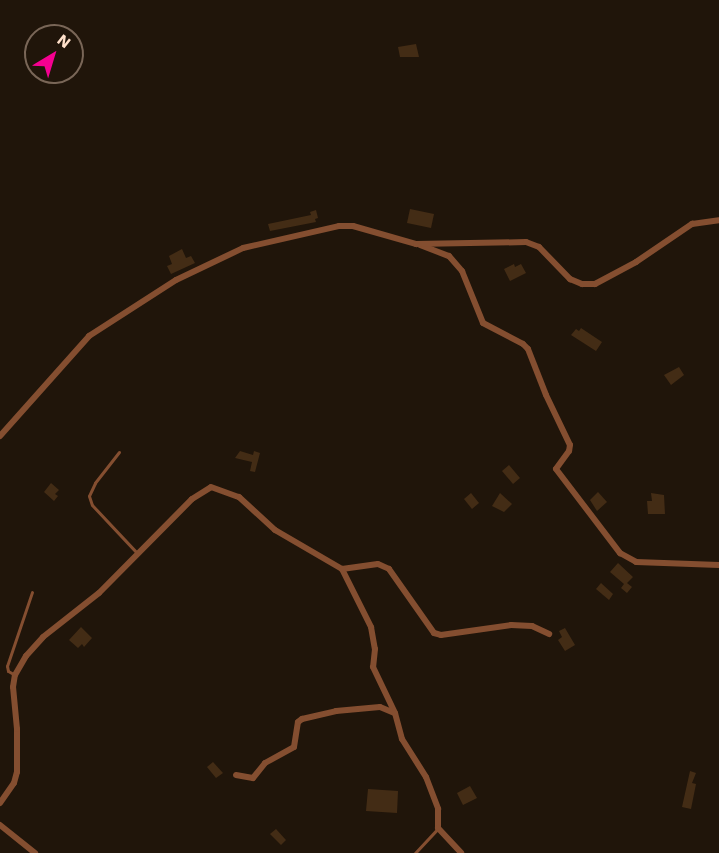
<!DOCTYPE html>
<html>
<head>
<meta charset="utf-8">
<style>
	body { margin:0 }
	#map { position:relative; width:719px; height:853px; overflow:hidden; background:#20150a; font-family:"Work Sans",sans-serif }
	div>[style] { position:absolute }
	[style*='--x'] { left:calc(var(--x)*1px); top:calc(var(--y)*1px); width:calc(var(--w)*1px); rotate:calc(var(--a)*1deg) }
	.building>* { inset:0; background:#432c15 }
	.service>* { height:3px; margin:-1.5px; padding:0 1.5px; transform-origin:1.5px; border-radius:1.5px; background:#844e30 }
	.minor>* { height:6px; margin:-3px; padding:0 3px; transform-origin:3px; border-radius:3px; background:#844e30 }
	span { translate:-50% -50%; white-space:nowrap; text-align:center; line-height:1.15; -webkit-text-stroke:6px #20150a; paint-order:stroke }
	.north { position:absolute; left:24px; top:24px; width:60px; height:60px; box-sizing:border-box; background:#20150a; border:2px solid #796657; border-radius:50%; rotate:38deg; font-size:16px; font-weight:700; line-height:24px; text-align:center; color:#ffe0ca }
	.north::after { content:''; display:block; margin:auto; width:21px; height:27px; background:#f50091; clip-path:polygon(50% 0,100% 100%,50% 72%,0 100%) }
</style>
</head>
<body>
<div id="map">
	<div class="building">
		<div style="clip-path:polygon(416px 44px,419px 57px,400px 57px,398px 47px)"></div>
		<div style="clip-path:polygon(410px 209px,434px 214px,431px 228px,407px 223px)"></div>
		<div style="clip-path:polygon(316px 210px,318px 218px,315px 219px,316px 222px,270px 231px,268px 224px,311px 215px,310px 212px)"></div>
		<div style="clip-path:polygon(182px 249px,186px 258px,191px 256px,195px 263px,171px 274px,167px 266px,172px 264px,169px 256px)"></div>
		<div style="clip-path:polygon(514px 264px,515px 267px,521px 264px,526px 273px,510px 281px,504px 269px)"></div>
		<div style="clip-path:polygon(581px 328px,602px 342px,596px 351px,571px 335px,576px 329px,579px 331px)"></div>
		<div style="clip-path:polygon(679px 367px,684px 375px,671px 385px,664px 375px)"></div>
		<div style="clip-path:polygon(240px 451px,253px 455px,254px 451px,260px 453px,255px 472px,250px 471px,252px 462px,235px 458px)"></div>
		<div style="clip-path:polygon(509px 465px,520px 478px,513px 484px,502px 471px)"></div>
		<div style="clip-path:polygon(51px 483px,59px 490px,55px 494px,58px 496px,54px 501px,44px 492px)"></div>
		<div style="clip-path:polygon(598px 492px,607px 502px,597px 511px,590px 500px)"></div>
		<div style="clip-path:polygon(471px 493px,479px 503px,472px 509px,464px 499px)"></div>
		<div style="clip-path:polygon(500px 493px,512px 504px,504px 512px,492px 506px)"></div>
		<div style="clip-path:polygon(651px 493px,664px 495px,665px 514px,648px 514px,647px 501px,652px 501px)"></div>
		<div style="clip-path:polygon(618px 563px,633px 577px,627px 583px,632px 587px,627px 593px,621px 588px,624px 584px,610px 572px)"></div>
		<div style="clip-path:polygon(601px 583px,613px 594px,609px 600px,596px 589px)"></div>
		<div style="clip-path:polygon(81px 627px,92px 638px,84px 647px,82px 644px,78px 648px,69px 640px)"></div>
		<div style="clip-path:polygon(565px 628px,575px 645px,565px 651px,558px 640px,562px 637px,559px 631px)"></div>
		<div style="clip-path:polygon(213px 762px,223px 773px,216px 778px,207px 767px)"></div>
		<div style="clip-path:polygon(690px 771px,696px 773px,692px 783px,696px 784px,691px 809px,682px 807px)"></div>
		<div style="clip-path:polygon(470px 786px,477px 798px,463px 805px,457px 793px)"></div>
		<div style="clip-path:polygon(368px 789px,398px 791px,397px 813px,366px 811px)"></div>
		<div style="clip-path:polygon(276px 829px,286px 840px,281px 845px,270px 834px)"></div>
	</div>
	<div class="service">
		<div style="--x:119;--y:452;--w:39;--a:128"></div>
		<div style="--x:95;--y:483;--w:14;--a:115"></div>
		<div style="--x:89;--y:496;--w:9;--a:72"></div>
		<div style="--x:92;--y:505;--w:66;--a:46.8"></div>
		<div style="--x:15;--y:675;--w:8;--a:-150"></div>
		<div style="--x:8;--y:671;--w:5;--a:-101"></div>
		<div style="--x:7;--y:666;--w:78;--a:-71.3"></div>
		<div style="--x:415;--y:853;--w:33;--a:-47"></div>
	</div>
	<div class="minor">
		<div style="--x:420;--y:245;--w:31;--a:21"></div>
		<div style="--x:449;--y:256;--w:20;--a:49"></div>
		<div style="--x:462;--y:271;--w:56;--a:68"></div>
		<div style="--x:483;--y:323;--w:45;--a:27.7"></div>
		<div style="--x:523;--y:344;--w:7;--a:45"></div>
		<div style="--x:528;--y:349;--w:49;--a:68.6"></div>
		<div style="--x:546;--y:395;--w:55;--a:64.4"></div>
		<div style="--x:570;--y:445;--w:6;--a:99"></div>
		<div style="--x:569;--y:451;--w:22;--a:126"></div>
		<div style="--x:556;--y:469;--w:106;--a:52.7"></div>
		<div style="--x:620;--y:553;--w:18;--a:29"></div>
		<div style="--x:636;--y:562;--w:83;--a:2.1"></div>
		<div style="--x:0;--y:436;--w:134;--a:-48.3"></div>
		<div style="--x:89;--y:336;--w:103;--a:-32.8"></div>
		<div style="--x:176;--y:280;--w:74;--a:-25.5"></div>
		<div style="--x:243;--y:248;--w:98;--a:-12.9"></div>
		<div style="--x:339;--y:226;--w:14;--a:0"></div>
		<div style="--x:353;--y:226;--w:66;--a:15.9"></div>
		<div style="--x:416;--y:244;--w:110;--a:-1"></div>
		<div style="--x:526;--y:242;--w:14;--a:21"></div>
		<div style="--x:539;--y:247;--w:45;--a:45.9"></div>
		<div style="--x:570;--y:279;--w:13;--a:23"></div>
		<div style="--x:582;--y:284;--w:13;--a:0"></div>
		<div style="--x:595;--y:284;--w:47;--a:-28.2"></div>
		<div style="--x:636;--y:262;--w:68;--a:-34.2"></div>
		<div style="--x:692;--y:224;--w:27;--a:-8"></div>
		<div style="--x:342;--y:569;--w:36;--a:-8"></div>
		<div style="--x:378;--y:564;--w:12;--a:24"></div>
		<div style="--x:389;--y:569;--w:78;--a:54.9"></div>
		<div style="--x:434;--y:633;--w:7;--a:16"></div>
		<div style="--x:441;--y:635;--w:71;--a:-8.1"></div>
		<div style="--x:511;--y:625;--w:21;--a:3"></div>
		<div style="--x:532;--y:626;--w:19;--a:25"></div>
		<div style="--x:236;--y:775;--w:17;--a:10"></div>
		<div style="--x:253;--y:778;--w:19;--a:-51"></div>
		<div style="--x:265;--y:763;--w:33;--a:-29"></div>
		<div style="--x:294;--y:747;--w:25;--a:-81"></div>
		<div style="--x:298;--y:722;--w:5;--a:-37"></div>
		<div style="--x:302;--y:719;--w:35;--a:-13"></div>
		<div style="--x:336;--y:711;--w:44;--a:-5.2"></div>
		<div style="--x:380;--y:707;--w:15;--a:23"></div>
		<div style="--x:0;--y:803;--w:24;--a:-55"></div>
		<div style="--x:14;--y:783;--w:11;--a:-75"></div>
		<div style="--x:17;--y:772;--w:43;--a:-90"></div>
		<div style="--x:17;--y:729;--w:42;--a:-95.4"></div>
		<div style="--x:13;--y:687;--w:12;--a:-81"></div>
		<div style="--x:15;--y:675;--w:22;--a:-60"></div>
		<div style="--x:26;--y:656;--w:25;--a:-48"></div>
		<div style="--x:43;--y:637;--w:71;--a:-38.2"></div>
		<div style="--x:99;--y:593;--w:132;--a:-45.3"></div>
		<div style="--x:192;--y:499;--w:22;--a:-32"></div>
		<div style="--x:211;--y:487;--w:30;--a:20"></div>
		<div style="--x:239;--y:497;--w:49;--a:42.5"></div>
		<div style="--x:275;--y:530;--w:78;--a:30.2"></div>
		<div style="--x:342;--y:569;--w:65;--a:63.4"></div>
		<div style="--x:371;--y:627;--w:22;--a:80"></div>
		<div style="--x:375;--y:649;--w:18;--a:96"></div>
		<div style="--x:373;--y:667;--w:51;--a:64.4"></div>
		<div style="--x:395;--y:713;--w:27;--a:75"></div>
		<div style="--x:402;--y:739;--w:45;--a:57.7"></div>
		<div style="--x:426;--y:777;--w:34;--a:69"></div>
		<div style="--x:438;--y:809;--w:19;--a:90"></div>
		<div style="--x:438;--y:828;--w:34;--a:47"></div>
		<div style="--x:0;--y:825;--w:45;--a:38.7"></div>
	</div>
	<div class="north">N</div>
</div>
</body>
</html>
